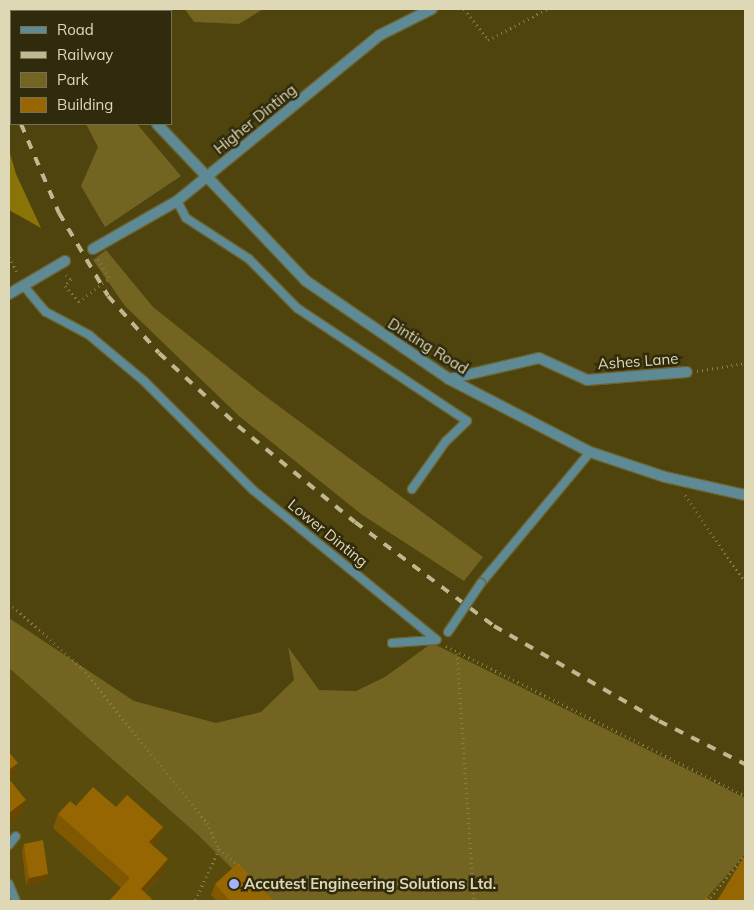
<!DOCTYPE html>
<html>
<head>
<meta charset="utf-8">
<style>
	body { margin:0 }
	#map { position:relative; width:754px; height:910px; overflow:hidden; background:#4f440d; font-family:Mulish,sans-serif }
	div>[style] { position:absolute }
	[style*='--x'] { left:calc(var(--x)*1px); top:calc(var(--y)*1px); width:calc(var(--w)*1px); rotate:calc(var(--a)*1deg) }
	.built>* { inset:0; background:#584b0b }
	.green>* { inset:0; background:#736421 }
	.forest>* { inset:0; background:#897507 }
	.path>* { height:3px; margin-top:-1.5px; transform-origin:0; background:repeating-linear-gradient(90deg,#887f50 0 1px,transparent 0 5px) }
	.roads { filter:drop-shadow(1px 0 #6c622f) drop-shadow(-1px 0 #6c622f) drop-shadow(0 1px #6c622f) drop-shadow(0 -1px #6c622f) }
	.service>* { height:8px; margin:-4px; padding:0 4px; transform-origin:4px; border-radius:4px; background:#5e8a96 }
	.minor>* { height:10px; margin:-5px; padding:0 5px; transform-origin:5px; border-radius:5px; background:#5e8a96 }
	.tertiary>* { height:10px; margin:-5px; padding:0 5px; transform-origin:5px; border-radius:5px; background:#5e8a96 }
	.rail>* { height:4px; margin-top:-2px; transform-origin:0; background:repeating-linear-gradient(90deg,#c0b891 0 9px,transparent 0 18px) }
	.path-bridge>* { height:3px; margin-top:-1.5px; transform-origin:0; background:repeating-linear-gradient(90deg,#887f50 0 1px,transparent 0 5px) }
	.bridges { filter:drop-shadow(1px 0 #6c622f) drop-shadow(-1px 0 #6c622f) drop-shadow(0 1px #6c622f) drop-shadow(0 -1px #6c622f) }
	.service-bridge>* { height:8px; margin:-4px; padding:0 4px; transform-origin:4px; border-radius:4px; background:#5e8a96 }
	.wall>* { inset:0; background:#815802 }
	.shaded-wall>* { inset:0; background:#694701 }
	.building>* { inset:0; background:#966602 }
	.dots>* { width:14px; height:14px; translate:-50% -50%; box-sizing:border-box; border:2px solid #312b0e; border-radius:50% }
	span { translate:-50% -50%; white-space:nowrap; text-align:center; line-height:1.15; -webkit-text-stroke:5px #312b0e; paint-order:stroke }
	.street-label { font-size:15px; color:#dfd8b6 }
	.poi-label { font-size:15px; color:#dfd8b6; font-weight:700 }
	.left { translate:0 -50%; text-align:left }
	.frame { position:absolute; inset:0; border:10px solid #dfd8b6; pointer-events:none }
	.legend { position:absolute; left:10px; top:10px; width:162px; height:115px; box-sizing:border-box; background:#312b0e; border:1px solid #777051; margin:0; padding:6px 9px; list-style:none; font-size:15px; color:#dfd8b6 }
	.legend li { display:flex; align-items:center; gap:10px; height:25px }
	.legend b { width:25px; border:1px solid #777051 }
</style>
</head>
<body>
<div id="map">
	<div class="built">
		<div style="clip-path:polygon(9px 668px,198px 835px,265px 901px,9px 901px)"></div>
		<div style="clip-path:polygon(745px 854px,745px 901px,704px 901px)"></div>
	</div>
	<div class="green">
		<div style="clip-path:polygon(185px 9px,263px 9px,239px 24px,194px 22px)"></div>
		<div style="clip-path:polygon(86px 124px,137px 124px,181px 176px,105px 227px,81px 186px,98px 147px)"></div>
		<div style="clip-path:polygon(106px 250px,153px 307px,261px 393px,483px 557px,464px 581px,361px 514px,239px 416px,125px 306px,93px 260px)"></div>
		<div style="clip-path:polygon(9px 618px,134px 701px,216px 723px,261px 712px,294px 680px,288px 647px,319px 690px,356px 691px,385px 677px,432px 643px,745px 798px,745px 854px,704px 901px,265px 901px,198px 835px,9px 668px)"></div>
	</div>
	<div class="forest">
		<div style="clip-path:polygon(9px 150px,16px 174px,41px 228px,9px 210px)"></div>
	</div>
	<div class="path">
		<div style="--x:464;--y:9;--w:39;--a:52"></div>
		<div style="--x:488;--y:40;--w:67;--a:-27.7"></div>
		<div style="--x:9;--y:257;--w:19;--a:62"></div>
		<div style="--x:98;--y:259;--w:22;--a:58"></div>
		<div style="--x:66;--y:275;--w:6;--a:39"></div>
		<div style="--x:71;--y:279;--w:9;--a:131"></div>
		<div style="--x:65;--y:286;--w:21;--a:49"></div>
		<div style="--x:697;--y:371;--w:49;--a:-9.5"></div>
		<div style="--x:685;--y:495;--w:106;--a:55.4"></div>
		<div style="--x:9;--y:603;--w:98;--a:41.7"></div>
		<div style="--x:82;--y:668;--w:199;--a:51.1"></div>
		<div style="--x:207;--y:823;--w:29;--a:65"></div>
		<div style="--x:219;--y:849;--w:57;--a:114.8"></div>
		<div style="--x:446;--y:646;--w:335;--a:26.6"></div>
		<div style="--x:457;--y:653;--w:249;--a:86.1"></div>
		<div style="--x:219;--y:849;--w:27;--a:39"></div>
		<div style="--x:707;--y:901;--w:60;--a:-50.4"></div>
	</div>
	<div class="roads">
		<div class="service">
			<div style="--x:177;--y:201;--w:19;--a:62"></div>
			<div style="--x:186;--y:218;--w:75;--a:33.1"></div>
			<div style="--x:249;--y:259;--w:69;--a:45.6"></div>
			<div style="--x:297;--y:308;--w:204;--a:33.6"></div>
			<div style="--x:467;--y:421;--w:29;--a:136"></div>
			<div style="--x:446;--y:441;--w:59;--a:125.3"></div>
			<div style="--x:23;--y:285;--w:35;--a:50"></div>
			<div style="--x:46;--y:312;--w:49;--a:28.1"></div>
			<div style="--x:89;--y:335;--w:72;--a:39.9"></div>
			<div style="--x:144;--y:381;--w:154;--a:45"></div>
			<div style="--x:253;--y:490;--w:237;--a:39.2"></div>
			<div style="--x:481;--y:583;--w:170;--a:-50.2"></div>
			<div style="--x:392;--y:643;--w:43;--a:-4"></div>
			<div style="--x:9;--y:845;--w:11;--a:-52"></div>
			<div style="--x:9;--y:884;--w:18;--a:68"></div>
		</div>
		<div class="minor">
			<div style="--x:93;--y:249;--w:97;--a:-29.7"></div>
			<div style="--x:177;--y:201;--w:262;--a:-39.3"></div>
			<div style="--x:380;--y:35;--w:58;--a:-26.6"></div>
			<div style="--x:9;--y:294;--w:65;--a:-30.5"></div>
			<div style="--x:449;--y:379;--w:92;--a:-13.1"></div>
			<div style="--x:539;--y:358;--w:53;--a:24.6"></div>
			<div style="--x:587;--y:380;--w:100;--a:-4.6"></div>
		</div>
		<div class="tertiary">
			<div style="--x:89;--y:9;--w:2;--a:63"></div>
			<div style="--x:157;--y:124;--w:216;--a:46.5"></div>
			<div style="--x:306;--y:281;--w:173;--a:34.4"></div>
			<div style="--x:449;--y:379;--w:159;--a:27.4"></div>
			<div style="--x:590;--y:452;--w:79;--a:18.4"></div>
			<div style="--x:665;--y:477;--w:82;--a:12.7"></div>
		</div>
	</div>
	<div class="rail">
		<div style="--x:9;--y:73;--w:11;--a:80"></div>
		<div style="--x:21;--y:124;--w:97;--a:66.9"></div>
		<div style="--x:59;--y:213;--w:96;--a:59.4"></div>
		<div style="--x:108;--y:296;--w:76;--a:48.2"></div>
		<div style="--x:159;--y:353;--w:108;--a:42.7"></div>
		<div style="--x:238;--y:426;--w:151;--a:39.4"></div>
		<div style="--x:355;--y:522;--w:174;--a:36.8"></div>
		<div style="--x:494;--y:626;--w:190;--a:29.9"></div>
		<div style="--x:659;--y:721;--w:96;--a:26.6"></div>
	</div>
	<div class="path-bridge">
		<div style="--x:79;--y:302;--w:39;--a:-38"></div>
	</div>
	<div class="bridges">
		<div class="service-bridge">
			<div style="--x:448;--y:632;--w:59;--a:-56"></div>
		</div>
	</div>
	<div class="wall">
		<div style="clip-path:polygon(76px 806px,116px 807px,163px 827px,158px 841px,153px 846px,163px 872px,145px 893px,121px 888px,53px 828px,58px 814px)"></div>
		<div style="clip-path:polygon(24px 844px,46px 881px,26px 885px,22px 851px)"></div>
		<div style="clip-path:polygon(215px 884px,274px 901px,217px 901px,211px 895px)"></div>
	</div>
	<div class="shaded-wall">
		<div style="clip-path:polygon(18px 763px,13px 776px,9px 780px,9px 770px)"></div>
		<div style="clip-path:polygon(26px 800px,21px 813px,9px 823px,9px 813px)"></div>
		<div style="clip-path:polygon(163px 827px,158px 841px,144px 856px,149px 842px)"></div>
		<div style="clip-path:polygon(168px 859px,163px 872px,137px 901px,141px 889px)"></div>
		<div style="clip-path:polygon(48px 874px,46px 881px,26px 885px,29px 878px)"></div>
	</div>
	<div class="building">
		<div style="clip-path:polygon(9px 752px,18px 763px,9px 770px)"></div>
		<div style="clip-path:polygon(9px 779px,26px 800px,9px 813px)"></div>
		<div style="clip-path:polygon(93px 787px,116px 807px,127px 795px,163px 827px,149px 842px,168px 859px,141px 889px,152px 899px,149px 901px,109px 901px,130px 878px,58px 814px,70px 801px,76px 806px)"></div>
		<div style="clip-path:polygon(43px 840px,48px 874px,29px 878px,24px 844px)"></div>
		<div style="clip-path:polygon(745px 855px,745px 901px,717px 901px)"></div>
		<div style="clip-path:polygon(238px 863px,274px 901px,230px 901px,215px 884px)"></div>
		<div style="clip-path:polygon(706px 897px,713px 901px,704px 901px)"></div>
	</div>
	<div class="dots">
		<div style="left:234px;top:884px;background:#a5b1fc"></div>
	</div>
	<div class="street-label">
		<span style="left:255px;top:119px;rotate:-39deg">Higher Dinting</span>
		<span style="left:428px;top:346px;rotate:32deg">Dinting Road</span>
		<span style="left:638px;top:361px;rotate:-4deg">Ashes Lane</span>
		<span style="left:328px;top:533px;rotate:39deg">Lower Dinting</span>
	</div>
	<div class="poi-label">
		<span class="left" style="left:244px;top:884px">Accutest Engineering Solutions Ltd.</span>
	</div>
	<div class="frame"></div>
	<ul class="legend">
	<li><b style="height:6px;background:#5e8a96"></b>Road</li>
	<li><b style="height:6px;background:#c0b891"></b>Railway</li>
	<li><b style="height:14px;background:#736421"></b>Park</li>
	<li><b style="height:14px;background:#966602"></b>Building</li>
	</ul>
</div>
</body>
</html>
